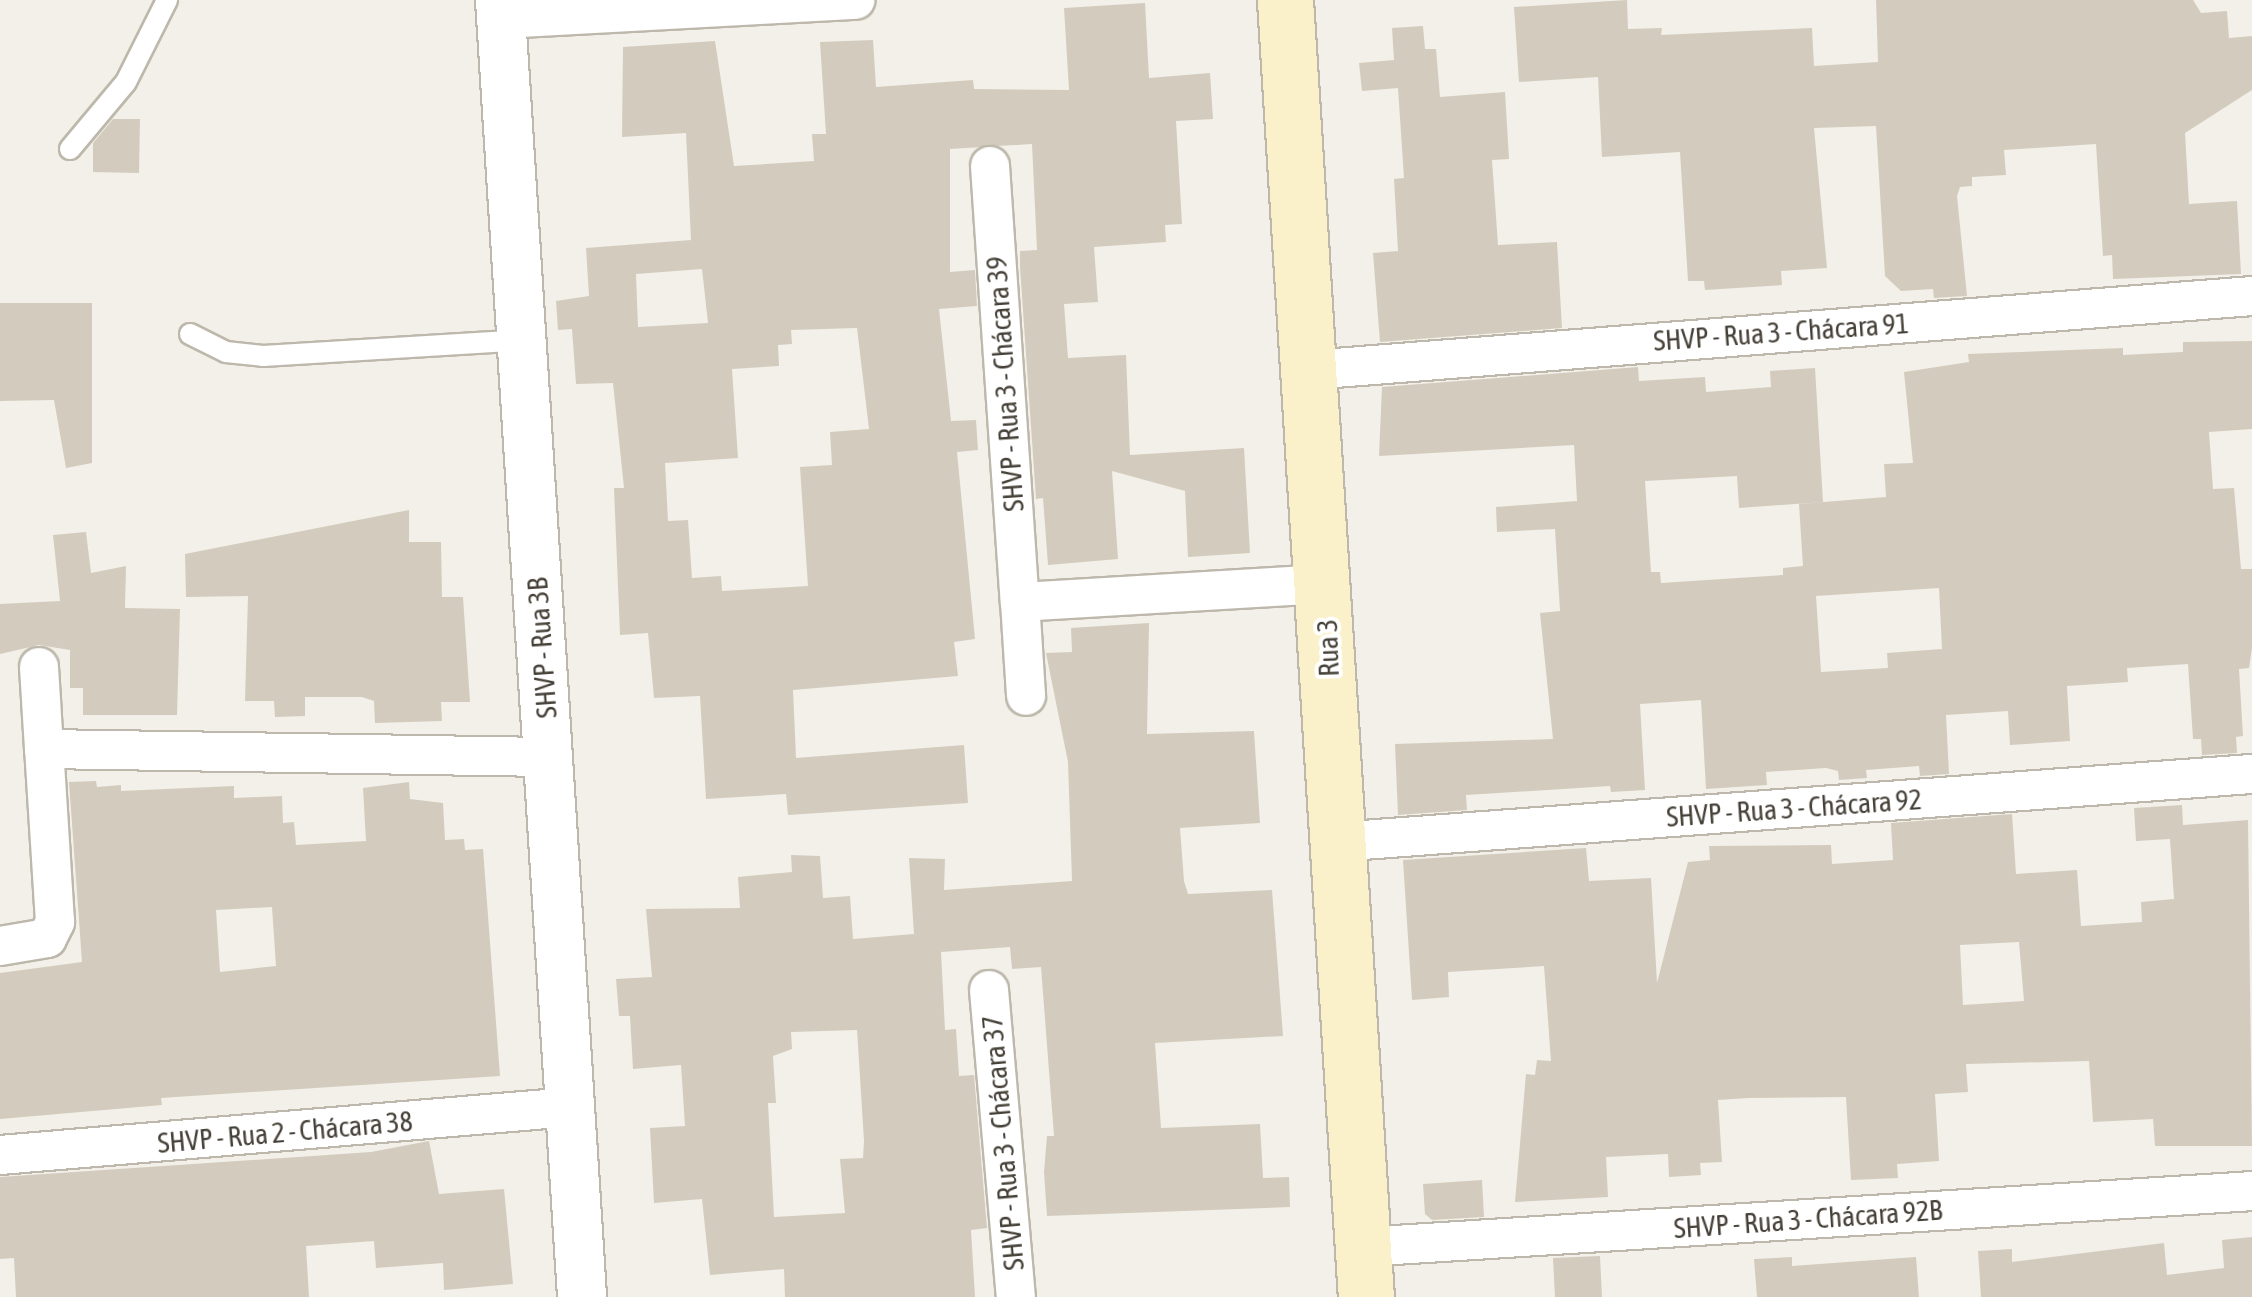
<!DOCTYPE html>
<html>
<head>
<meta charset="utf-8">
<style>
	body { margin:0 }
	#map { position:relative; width:2252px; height:1297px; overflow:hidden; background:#f2f0e8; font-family:"Asap Condensed",sans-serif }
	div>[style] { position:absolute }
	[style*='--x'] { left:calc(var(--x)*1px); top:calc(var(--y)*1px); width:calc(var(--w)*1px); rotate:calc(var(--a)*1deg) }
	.building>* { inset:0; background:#d3ccbe }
	.roads { filter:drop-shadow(2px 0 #bdb8ab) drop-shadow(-2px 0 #bdb8ab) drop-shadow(0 2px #bdb8ab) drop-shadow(0 -2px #bdb8ab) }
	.service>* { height:20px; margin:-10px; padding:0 10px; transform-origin:10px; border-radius:10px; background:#fff }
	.minor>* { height:38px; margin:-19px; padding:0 19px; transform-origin:19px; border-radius:19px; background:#fff }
	.tertiary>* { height:48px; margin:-24px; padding:0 24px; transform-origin:24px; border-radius:24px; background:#fff }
	.secondary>* { height:55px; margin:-27.5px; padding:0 27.5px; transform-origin:27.5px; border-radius:27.5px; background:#faf1ca }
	span { translate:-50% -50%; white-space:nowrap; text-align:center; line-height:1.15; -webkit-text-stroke:8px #fff; paint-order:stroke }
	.street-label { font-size:28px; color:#454037 }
</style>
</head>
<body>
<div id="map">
	<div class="building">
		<div style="clip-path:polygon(1627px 0,1628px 29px,1662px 28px,1661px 35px,1812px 28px,1814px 66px,1878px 62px,1876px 0,2193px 0,2201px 13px,2227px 11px,2229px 38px,2252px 36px,2252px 90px,2185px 133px,2189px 204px,2237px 201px,2241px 274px,2113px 279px,2112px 255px,2103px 256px,2096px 144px,2004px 150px,2006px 175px,1972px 177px,1972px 186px,1960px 187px,1957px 196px,1967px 296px,1934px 298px,1933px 289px,1901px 291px,1885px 276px,1876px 126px,1814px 128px,1827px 268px,1781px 271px,1782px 285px,1705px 290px,1704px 281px,1688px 281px,1680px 152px,1602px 157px,1598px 77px,1519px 82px,1514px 7px)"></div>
		<div style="clip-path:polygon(evenodd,1145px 3px,1149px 78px,1210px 73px,1213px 119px,1176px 121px,1182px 224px,1165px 225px,1166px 242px,1094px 247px,1098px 302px,1064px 304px,1068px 358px,1126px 355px,1130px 455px,1244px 448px,1250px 553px,1188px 557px,1185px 491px,1112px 471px,1118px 559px,1048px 565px,1043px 498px,1036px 499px,1020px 267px,1020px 251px,1037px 250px,1032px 144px,950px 149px,950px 272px,975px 270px,977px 306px,939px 309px,951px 421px,976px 420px,978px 450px,957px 452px,975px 639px,954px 642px,958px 676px,793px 690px,796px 758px,964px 745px,968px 803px,788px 815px,786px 794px,706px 799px,700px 696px,654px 698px,648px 633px,620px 635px,614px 488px,624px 488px,613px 383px,576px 384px,572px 329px,558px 330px,556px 301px,589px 296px,586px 248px,691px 240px,686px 133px,622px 137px,623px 47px,715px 41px,734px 166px,814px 161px,812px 134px,826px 134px,820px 42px,873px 40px,876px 87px,973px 80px,974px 89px,1069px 90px,1064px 8px,1145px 3px,702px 269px,708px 323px,638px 327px,636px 274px,702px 269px,1145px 3px,857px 328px,869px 429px,830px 432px,832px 465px,800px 467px,808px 586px,722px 591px,721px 576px,692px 578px,688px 520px,668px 521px,665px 463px,738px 458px,732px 369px,779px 366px,778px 345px,792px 344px,791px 330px,857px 328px)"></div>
		<div style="clip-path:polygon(1423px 26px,1425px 49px,1436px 49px,1440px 97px,1505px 92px,1509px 159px,1492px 160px,1498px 245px,1557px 242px,1562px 328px,1380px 342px,1373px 253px,1398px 251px,1394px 179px,1404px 178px,1398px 88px,1362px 91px,1359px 63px,1394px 60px,1392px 28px)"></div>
		<div style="clip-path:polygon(113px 119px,140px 119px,139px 173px,93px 172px,93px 143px)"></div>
		<div style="clip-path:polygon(0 303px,92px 303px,92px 463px,66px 468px,54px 400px,0 401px)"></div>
		<div style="clip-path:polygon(evenodd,2252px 341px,2252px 429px,2209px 432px,2213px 489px,2234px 488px,2241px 569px,2252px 569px,2252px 648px,2249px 668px,2239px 669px,2243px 736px,2236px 737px,2237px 753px,2202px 755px,2201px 739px,2193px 739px,2188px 664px,2127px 668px,2128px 682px,2067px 686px,2070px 741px,2010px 745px,2008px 711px,1946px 715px,1949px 774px,1920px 776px,1919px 766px,1866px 770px,1867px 778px,1839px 780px,1838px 771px,1826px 768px,1766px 772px,1767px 785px,1706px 789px,1701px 700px,1640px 704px,1645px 790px,1611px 792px,1610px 786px,1466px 795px,1467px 810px,1398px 815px,1395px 744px,1553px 739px,1540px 613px,1560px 611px,1555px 529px,1497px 532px,1496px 507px,1577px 501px,1574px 445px,1379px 456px,1382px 387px,1638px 367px,1639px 381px,1705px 377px,1706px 392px,1771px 387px,1770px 371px,1815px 368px,1823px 502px,1739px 508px,1737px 476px,1645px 481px,1651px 572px,1660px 572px,1661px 583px,1783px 575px,1783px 568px,1803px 566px,1799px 504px,1886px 497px,1884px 464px,1913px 463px,1904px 372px,1969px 362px,1968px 354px,2123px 348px,2123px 355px,2183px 352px,2183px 342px,2252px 341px,1939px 588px,1942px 649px,1887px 653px,1888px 668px,1821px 672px,1816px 596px,1939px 588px)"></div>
		<div style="clip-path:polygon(409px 510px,409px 542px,441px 542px,442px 597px,463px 597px,470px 702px,441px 702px,442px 721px,375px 723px,374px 701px,362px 697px,305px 697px,305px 716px,275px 717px,274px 701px,245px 701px,248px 596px,186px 597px,185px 554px)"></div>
		<div style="clip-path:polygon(86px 532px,91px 573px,126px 566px,125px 608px,180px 609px,177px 715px,83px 715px,83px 688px,70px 688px,70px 650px,39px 645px,0 654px,0 604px,60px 601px,53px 535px)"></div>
		<div style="clip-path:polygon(evenodd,1149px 623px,1147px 734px,1254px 731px,1260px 823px,1180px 828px,1184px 881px,1188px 894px,1272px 890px,1283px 1036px,1155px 1043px,1161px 1128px,1260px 1124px,1263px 1178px,1289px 1177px,1290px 1207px,1047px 1216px,1044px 1172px,1047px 1136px,1054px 1136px,1041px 967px,1012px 969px,1010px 947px,941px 952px,945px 1030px,956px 1029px,959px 1076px,974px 1075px,987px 1228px,971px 1230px,975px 1297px,785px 1297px,784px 1269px,710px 1275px,702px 1199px,654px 1203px,650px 1128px,685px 1126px,681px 1065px,633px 1069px,630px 1016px,619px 1016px,616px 979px,652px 977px,646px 909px,740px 908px,738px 877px,792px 872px,791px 855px,820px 856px,823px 898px,850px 896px,853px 939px,914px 934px,909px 858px,945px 859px,944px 890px,1072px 881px,1068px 762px,1046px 653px,1072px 652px,1071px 628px,1149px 623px,857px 1030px,864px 1141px,863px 1158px,840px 1159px,845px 1213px,774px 1217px,768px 1103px,776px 1103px,773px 1056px,792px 1049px,791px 1032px,857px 1030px)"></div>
		<div style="clip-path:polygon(evenodd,96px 781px,97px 787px,121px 785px,121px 791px,234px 786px,234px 798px,282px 796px,283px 823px,294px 822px,296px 845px,366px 841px,363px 788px,409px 782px,410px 799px,443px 803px,445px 840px,464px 839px,465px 850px,483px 849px,500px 1076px,161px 1098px,162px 1105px,0 1119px,0 973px,82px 962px,69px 782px,96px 781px,272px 907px,276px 966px,220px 972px,216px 910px,272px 907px)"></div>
		<div style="clip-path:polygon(evenodd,2182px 805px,2183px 825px,2248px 820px,2252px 1146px,2155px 1146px,2153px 1119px,2093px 1122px,2089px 1061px,1966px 1064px,1968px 1092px,1935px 1094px,1939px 1161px,1897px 1164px,1898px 1178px,1851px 1180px,1846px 1097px,1748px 1098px,1718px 1100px,1722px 1162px,1700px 1163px,1701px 1175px,1669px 1177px,1668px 1154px,1606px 1157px,1608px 1197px,1515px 1202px,1526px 1074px,1535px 1075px,1537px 1060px,1551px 1061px,1544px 966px,1448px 972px,1449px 997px,1412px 1000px,1403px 860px,1586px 848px,1589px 881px,1651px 878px,1657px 983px,1688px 862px,1710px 860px,1709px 846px,1831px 845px,1832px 864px,1893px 860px,1891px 823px,2012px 814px,2016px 874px,2077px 870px,2081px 926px,2142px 922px,2141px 902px,2174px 899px,2170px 839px,2136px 841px,2134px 808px,2182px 805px,2019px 942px,2024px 1001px,1963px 1005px,1960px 945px,2019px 942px)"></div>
		<div style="clip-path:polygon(429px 1141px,439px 1194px,504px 1189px,513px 1284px,444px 1290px,443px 1263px,376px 1268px,374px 1241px,306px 1246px,309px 1297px,16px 1297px,14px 1258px,0 1259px,0 1177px,371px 1152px)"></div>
		<div style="clip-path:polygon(1482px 1180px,1484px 1217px,1432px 1220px,1425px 1214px,1423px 1184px)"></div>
		<div style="clip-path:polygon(2252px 1237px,2252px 1297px,1981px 1297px,1978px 1251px,2012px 1249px,2012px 1262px,2164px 1243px,2167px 1275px,2224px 1268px,2222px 1240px)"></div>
		<div style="clip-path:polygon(1600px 1256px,1602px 1297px,1555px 1297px,1553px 1258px)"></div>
		<div style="clip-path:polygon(1792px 1257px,1792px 1266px,1916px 1257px,1919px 1297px,1757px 1297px,1754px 1259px)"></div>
	</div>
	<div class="roads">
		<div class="service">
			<div style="--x:70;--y:149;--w:87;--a:-50.1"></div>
			<div style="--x:126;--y:82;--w:92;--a:-63.4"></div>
			<div style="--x:190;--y:334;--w:40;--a:26.6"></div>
			<div style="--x:226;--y:352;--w:37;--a:6"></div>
			<div style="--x:263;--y:356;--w:259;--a:-3.5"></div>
		</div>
		<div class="minor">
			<div style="--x:502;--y:19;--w:354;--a:-3.1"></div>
			<div style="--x:990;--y:166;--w:437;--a:86.1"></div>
			<div style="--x:1020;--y:602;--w:306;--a:-3.4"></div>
			<div style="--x:1310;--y:370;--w:945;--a:-4.49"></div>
			<div style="--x:1020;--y:602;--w:94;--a:86.3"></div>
			<div style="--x:39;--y:667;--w:82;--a:86.5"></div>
			<div style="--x:1336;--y:842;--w:919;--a:-4.25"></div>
			<div style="--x:0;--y:946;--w:48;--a:-9.7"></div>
			<div style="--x:47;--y:938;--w:18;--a:-63"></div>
			<div style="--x:55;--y:922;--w:173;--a:-93.6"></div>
			<div style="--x:44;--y:749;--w:505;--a:0.91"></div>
			<div style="--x:989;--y:990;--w:308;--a:85"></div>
			<div style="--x:0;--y:1155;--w:572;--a:-4.81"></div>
			<div style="--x:1363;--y:1247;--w:891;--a:-3.6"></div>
		</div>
		<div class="tertiary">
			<div style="--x:500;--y:0;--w:1300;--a:86.38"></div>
		</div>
		<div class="secondary">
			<div style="--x:1285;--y:0;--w:1300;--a:86.43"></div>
		</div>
	</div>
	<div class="street-label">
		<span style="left:1781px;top:332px;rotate:-4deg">SHVP - Rua 3 - Chácara 91</span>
		<span style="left:1005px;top:384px;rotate:-94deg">SHVP - Rua 3 - Chácara 39</span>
		<span style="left:542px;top:648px;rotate:-94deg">SHVP - Rua 3B</span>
		<span style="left:1328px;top:648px;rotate:-92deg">Rua 3</span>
		<span style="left:1794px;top:808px;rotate:-4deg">SHVP - Rua 3 - Chácara 92</span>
		<span style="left:285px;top:1132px;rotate:-5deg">SHVP - Rua 2 - Chácara 38</span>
		<span style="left:1003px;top:1143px;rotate:-95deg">SHVP - Rua 3 - Chácara 37</span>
		<span style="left:1808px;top:1219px;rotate:-4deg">SHVP - Rua 3 - Chácara 92B</span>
	</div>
</div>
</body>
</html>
